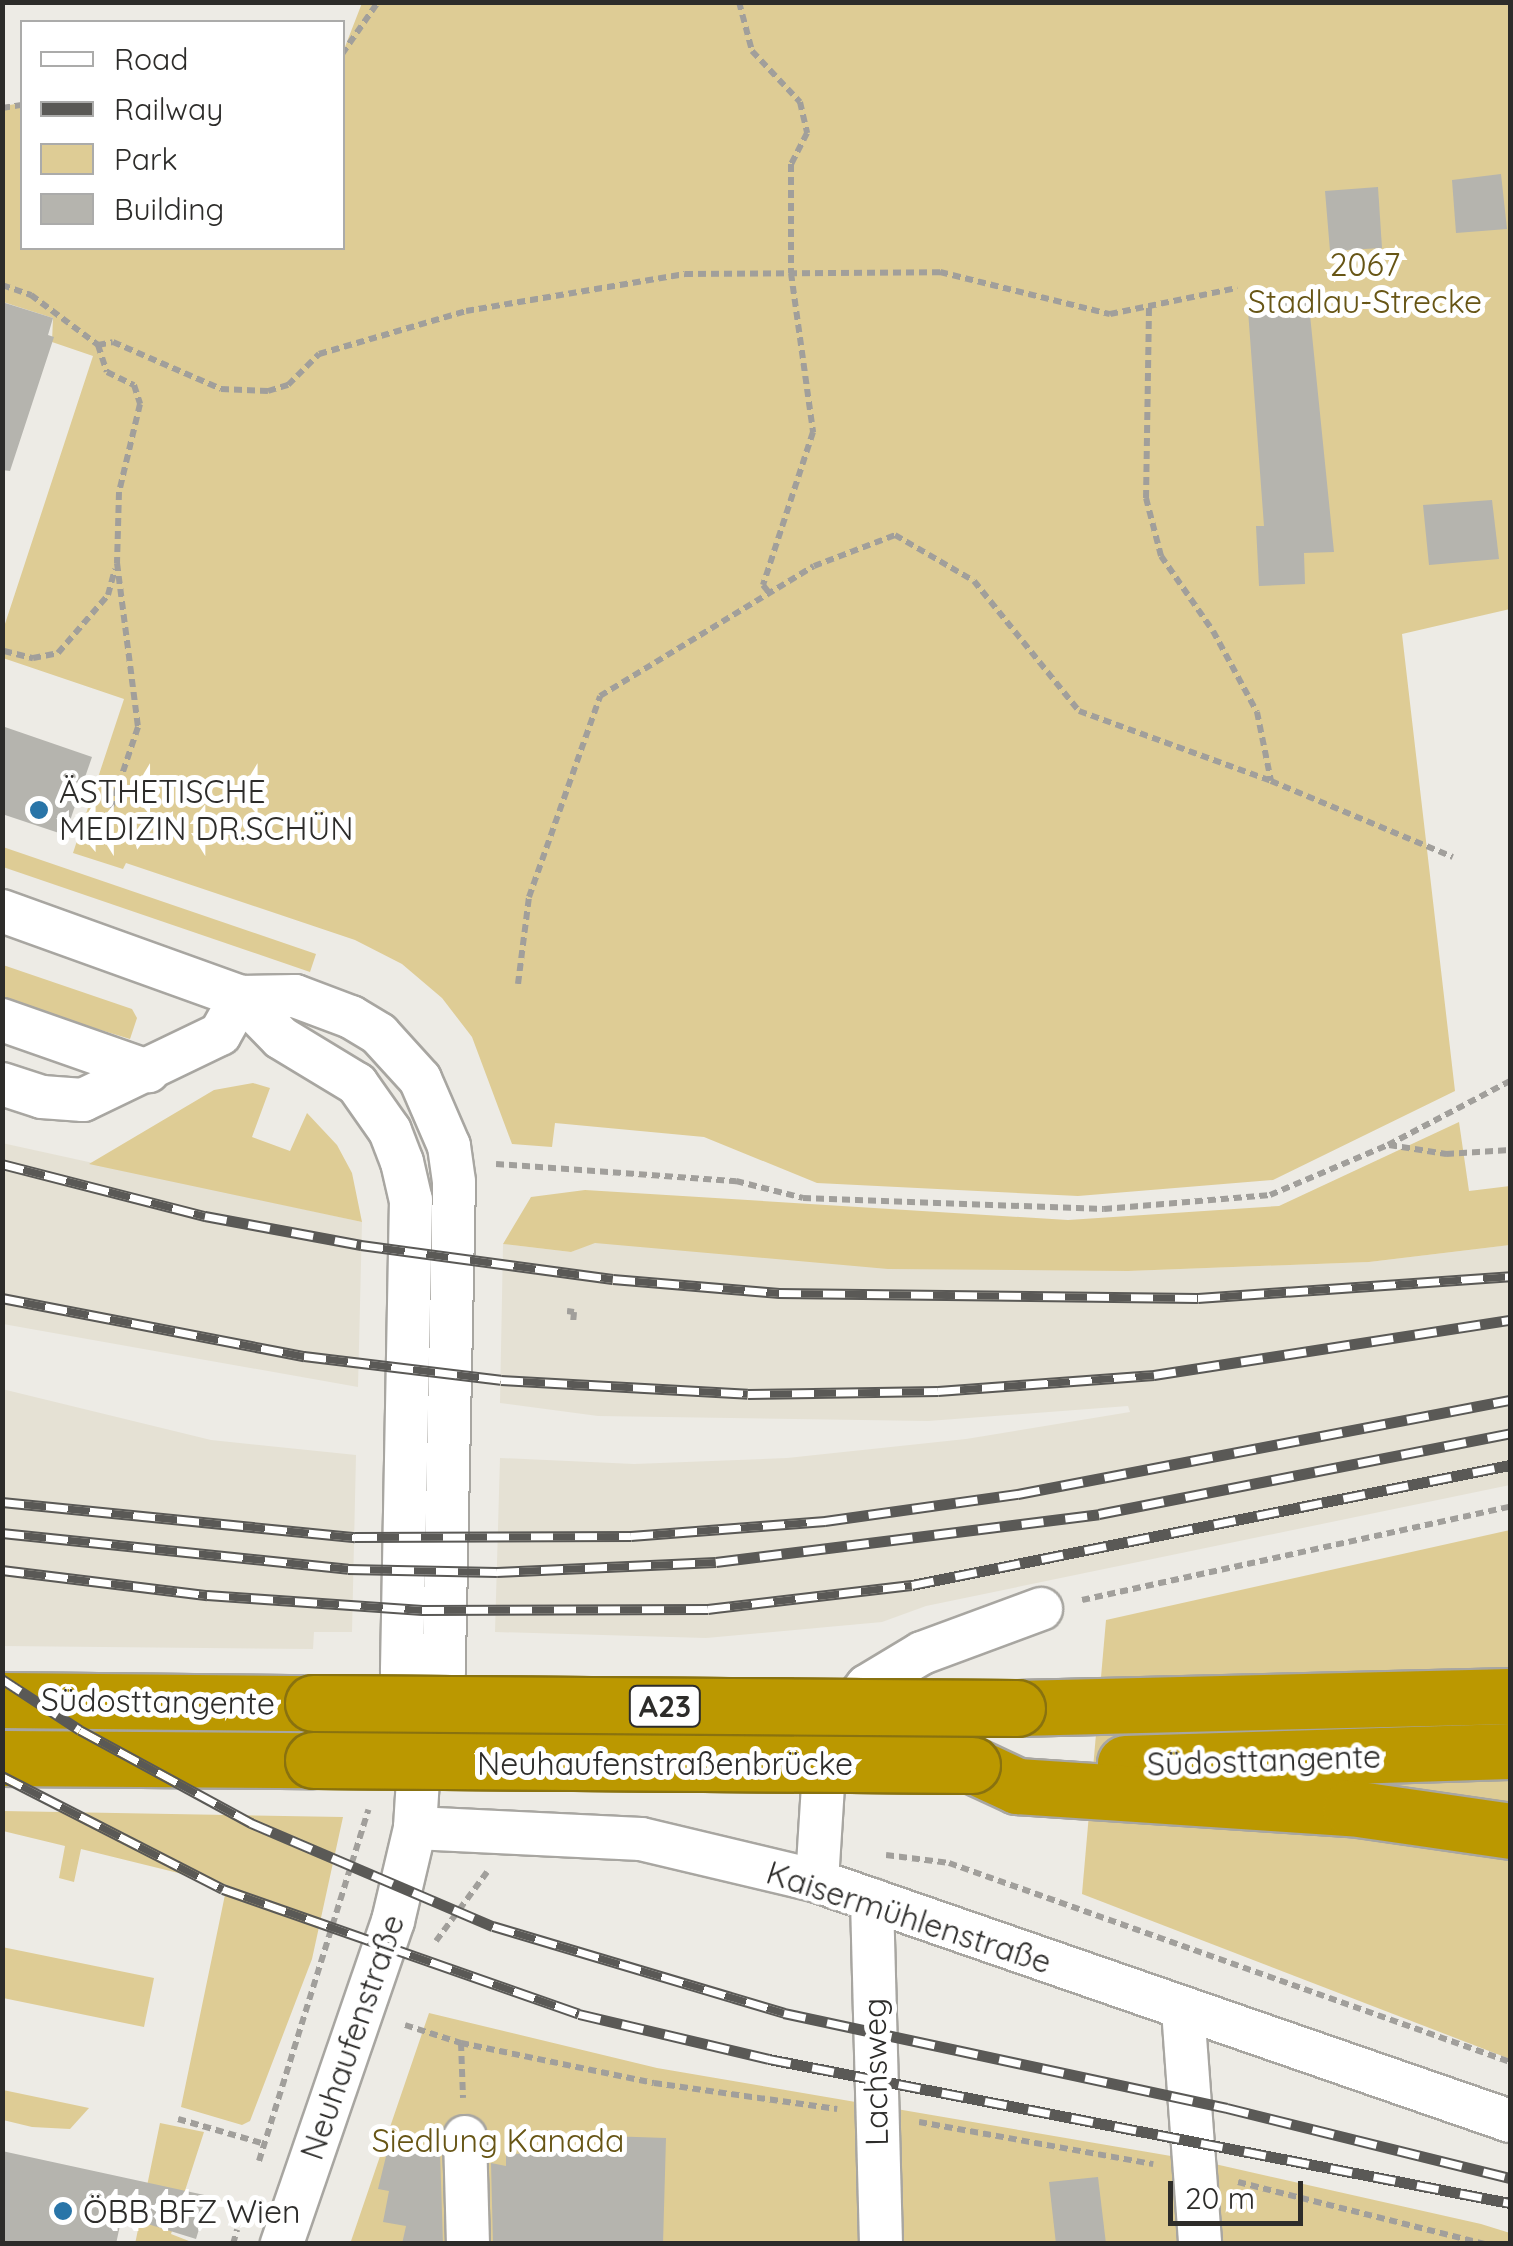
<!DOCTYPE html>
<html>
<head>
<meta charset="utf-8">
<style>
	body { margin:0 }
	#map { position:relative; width:1513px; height:2246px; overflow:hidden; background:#edebe5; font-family:Quicksand,sans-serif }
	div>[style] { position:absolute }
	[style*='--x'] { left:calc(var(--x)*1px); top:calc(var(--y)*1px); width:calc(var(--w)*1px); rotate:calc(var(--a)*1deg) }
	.built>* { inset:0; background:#e5e1d4 }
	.green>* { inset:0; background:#decc95 }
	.building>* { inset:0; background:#b5b4ae }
	.path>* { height:6px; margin-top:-3px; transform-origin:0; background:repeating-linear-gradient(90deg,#a19f9b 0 8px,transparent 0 13px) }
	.roads { filter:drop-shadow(2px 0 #a8a6a1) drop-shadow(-2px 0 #a8a6a1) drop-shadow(0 2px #a8a6a1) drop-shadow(0 -2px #a8a6a1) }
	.minor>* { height:42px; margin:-21px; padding:0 21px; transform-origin:21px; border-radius:21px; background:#fff }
	.highway>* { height:55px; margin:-27.5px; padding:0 27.5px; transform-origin:27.5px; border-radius:27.5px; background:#bb9800 }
	.rail>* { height:11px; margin-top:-5.5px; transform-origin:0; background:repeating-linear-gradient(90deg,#fff 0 22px,#5a5956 0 44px); box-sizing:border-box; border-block:2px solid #5a5956 }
	.bridges { filter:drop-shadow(2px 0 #89720f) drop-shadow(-2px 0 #89720f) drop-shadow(0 2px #89720f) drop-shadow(0 -2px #89720f) }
	.highway-bridge>* { height:55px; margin:-27.5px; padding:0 27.5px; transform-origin:27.5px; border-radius:27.5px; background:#bb9800 }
	.dots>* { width:28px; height:28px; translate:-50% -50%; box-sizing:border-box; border:5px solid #fff; border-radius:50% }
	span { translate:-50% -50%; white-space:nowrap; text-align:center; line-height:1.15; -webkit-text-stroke:10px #fff; paint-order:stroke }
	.shield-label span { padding:2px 8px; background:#fff; border:2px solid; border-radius:8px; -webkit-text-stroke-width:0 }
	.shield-label { font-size:30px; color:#2d2c2a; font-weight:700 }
	.park-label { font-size:32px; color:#675515 }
	.poi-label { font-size:32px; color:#2d2c2a }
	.left { translate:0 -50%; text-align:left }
	.street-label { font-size:32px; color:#2d2c2a }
	.frame { position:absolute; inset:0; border:5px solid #2d2c2a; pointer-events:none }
	.legend { position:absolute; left:20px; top:20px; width:325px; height:230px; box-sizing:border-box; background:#fff; border:2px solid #ababaa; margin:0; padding:12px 18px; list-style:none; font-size:30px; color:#2d2c2a }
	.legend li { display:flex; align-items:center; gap:20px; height:50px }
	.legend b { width:50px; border:2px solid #ababaa }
	.scale { position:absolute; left:1168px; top:2181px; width:135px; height:45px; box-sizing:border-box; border:5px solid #2d2c2a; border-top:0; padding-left:12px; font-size:30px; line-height:35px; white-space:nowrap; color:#2d2c2a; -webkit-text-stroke:8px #fff; paint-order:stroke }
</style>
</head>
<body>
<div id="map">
	<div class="built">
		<div style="clip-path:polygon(2px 1143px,362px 1222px,358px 1387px,3px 1324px)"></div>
		<div style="clip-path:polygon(595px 1242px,1127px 1271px,1369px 1262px,1510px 1245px,1510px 1485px,926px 1606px,882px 1622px,706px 1638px,495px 1632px,500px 1458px,634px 1464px,787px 1458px,966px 1439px,1130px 1412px,1128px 1406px,928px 1421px,598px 1416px,500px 1403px,503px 1244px,571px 1252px)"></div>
		<div style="clip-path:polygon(2px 1389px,211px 1440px,356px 1455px,352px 1632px,314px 1632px,313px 1649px,3px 1646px)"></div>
	</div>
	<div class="green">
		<div style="clip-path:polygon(362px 3px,1510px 3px,1510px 609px,1402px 634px,1455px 1091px,1273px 1180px,1078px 1196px,817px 1183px,704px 1137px,555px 1123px,552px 1147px,512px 1144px,472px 1037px,442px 998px,402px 964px,355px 940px,126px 863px,123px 869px,73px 853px,124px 699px,3px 658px,3px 630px,93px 356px,52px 342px,53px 318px,3px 302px,3px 106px,22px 103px,22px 248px,342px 248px,343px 52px)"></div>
		<div style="clip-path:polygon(3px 847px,316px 954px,310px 972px,3px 867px)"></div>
		<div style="clip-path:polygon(3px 965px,132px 1009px,137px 1018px,130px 1039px,3px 1000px)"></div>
		<div style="clip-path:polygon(253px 1083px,270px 1088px,252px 1137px,290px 1151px,307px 1113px,337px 1145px,352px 1173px,362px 1222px,89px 1164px,214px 1090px)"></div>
		<div style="clip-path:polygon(1459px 1122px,1469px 1191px,1510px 1186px,1510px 1245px,1369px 1262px,1128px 1271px,888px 1269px,595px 1243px,571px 1252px,503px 1244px,531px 1197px,585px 1190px,1068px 1220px,1279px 1206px)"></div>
		<div style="clip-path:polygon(1510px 1530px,1510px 2059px,1082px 1894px,1106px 1620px)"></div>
		<div style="clip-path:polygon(3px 1811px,343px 1817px,312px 1959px,250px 2121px,242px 2125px,181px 2107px,227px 1885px,81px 1849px,74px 1882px,59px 1878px,65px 1846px,3px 1831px)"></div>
		<div style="clip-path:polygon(2px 1947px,154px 1978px,144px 2027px,3px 1998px)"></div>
		<div style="clip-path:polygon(429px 2013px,657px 2068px,1206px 2162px,1481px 2224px,1510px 2233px,1510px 2244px,350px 2244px)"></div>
		<div style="clip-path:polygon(3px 2090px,70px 2104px,89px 2108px,70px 2129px,32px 2127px,3px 2120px)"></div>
		<div style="clip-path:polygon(160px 2123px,204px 2132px,171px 2234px,194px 2243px,135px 2244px)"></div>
	</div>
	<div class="building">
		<div style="clip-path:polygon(1501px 174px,1507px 229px,1456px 233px,1452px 180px)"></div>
		<div style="clip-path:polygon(1378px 187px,1382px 248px,1330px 251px,1325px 191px)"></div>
		<div style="clip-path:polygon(1308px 295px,1334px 552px,1304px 553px,1305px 584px,1259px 586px,1256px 526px,1264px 526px,1247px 297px)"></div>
		<div style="clip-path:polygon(2px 302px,53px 318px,48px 335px,54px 337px,10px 471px,2px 470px)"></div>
		<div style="clip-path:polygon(1492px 500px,1499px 559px,1429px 565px,1423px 505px)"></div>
		<div style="clip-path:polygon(2px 726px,92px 757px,65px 835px,2px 814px)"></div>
		<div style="clip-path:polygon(607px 2136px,666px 2138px,663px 2244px,493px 2244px,491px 2163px,506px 2166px,506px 2154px,606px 2151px)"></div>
		<div style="clip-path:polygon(390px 2140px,440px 2152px,443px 2244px,402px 2244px,406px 2226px,383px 2222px,389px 2191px,378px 2189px)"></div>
		<div style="clip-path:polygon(2px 2151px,209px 2196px,196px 2239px,122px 2216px,116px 2244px,2px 2244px)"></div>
		<div style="clip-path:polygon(1098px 2177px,1106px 2244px,1056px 2244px,1049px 2182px)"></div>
	</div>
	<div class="path">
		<div style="--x:739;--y:2;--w:51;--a:75.1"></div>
		<div style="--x:752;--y:51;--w:70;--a:46.7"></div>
		<div style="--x:800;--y:102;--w:32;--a:77"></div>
		<div style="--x:807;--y:133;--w:35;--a:117"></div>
		<div style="--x:791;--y:164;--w:109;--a:90"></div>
		<div style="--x:791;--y:273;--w:161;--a:82.1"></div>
		<div style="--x:813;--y:432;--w:161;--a:108.1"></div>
		<div style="--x:763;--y:585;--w:11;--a:52"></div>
		<div style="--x:342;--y:54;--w:63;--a:-55.3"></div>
		<div style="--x:2;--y:108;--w:20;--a:-9"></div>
		<div style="--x:2;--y:285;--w:31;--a:19"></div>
		<div style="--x:31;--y:295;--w:84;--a:36.7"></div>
		<div style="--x:98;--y:345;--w:15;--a:-11"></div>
		<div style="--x:113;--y:342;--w:118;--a:23.5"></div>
		<div style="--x:221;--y:389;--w:47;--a:2.4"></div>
		<div style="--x:268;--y:391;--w:21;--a:-17"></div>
		<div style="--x:288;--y:385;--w:44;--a:-45"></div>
		<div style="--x:319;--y:354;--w:153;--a:-16.3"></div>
		<div style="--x:466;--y:311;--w:222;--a:-9.6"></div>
		<div style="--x:685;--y:274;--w:255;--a:-0.4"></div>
		<div style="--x:940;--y:272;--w:175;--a:13.9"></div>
		<div style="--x:1110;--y:314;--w:130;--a:-11.6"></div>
		<div style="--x:1149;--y:308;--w:190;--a:90.9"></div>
		<div style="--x:1146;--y:498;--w:60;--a:75.5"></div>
		<div style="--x:1161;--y:556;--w:91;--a:55.3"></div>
		<div style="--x:1213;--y:631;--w:92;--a:61.5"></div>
		<div style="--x:1257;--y:712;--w:70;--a:78.5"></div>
		<div style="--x:1271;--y:781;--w:197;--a:22.7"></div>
		<div style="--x:98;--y:345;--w:28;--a:72"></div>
		<div style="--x:107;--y:372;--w:30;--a:26"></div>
		<div style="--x:134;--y:385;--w:20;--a:72"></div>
		<div style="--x:140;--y:404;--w:90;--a:103.4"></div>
		<div style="--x:119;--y:492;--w:71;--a:91.6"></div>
		<div style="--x:117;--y:563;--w:165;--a:82.7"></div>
		<div style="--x:138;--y:727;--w:107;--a:108.6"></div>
		<div style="--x:4;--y:651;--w:30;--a:14"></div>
		<div style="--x:33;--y:658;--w:25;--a:-11"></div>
		<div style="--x:58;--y:653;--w:77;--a:-49.2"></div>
		<div style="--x:108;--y:595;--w:27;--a:-75"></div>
		<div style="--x:518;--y:984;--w:88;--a:-82.8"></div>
		<div style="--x:529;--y:897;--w:213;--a:-70.5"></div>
		<div style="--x:600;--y:696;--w:250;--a:-31.3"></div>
		<div style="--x:814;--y:566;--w:87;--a:-20.9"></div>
		<div style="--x:895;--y:535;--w:91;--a:30.2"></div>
		<div style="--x:974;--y:581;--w:167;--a:51.1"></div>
		<div style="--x:1079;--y:711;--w:204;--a:20"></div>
		<div style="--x:1389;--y:1145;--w:58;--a:9"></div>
		<div style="--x:1446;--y:1154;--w:64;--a:-3.6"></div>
		<div style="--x:496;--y:1164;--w:241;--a:4.1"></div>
		<div style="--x:736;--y:1181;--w:69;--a:14.2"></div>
		<div style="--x:803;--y:1198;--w:301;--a:2.1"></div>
		<div style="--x:1104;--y:1209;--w:167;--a:-4.8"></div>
		<div style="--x:1270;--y:1195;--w:128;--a:-23"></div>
		<div style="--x:1388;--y:1145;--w:138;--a:-27.7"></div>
		<div style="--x:567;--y:1311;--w:7;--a:8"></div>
		<div style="--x:574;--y:1312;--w:11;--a:95"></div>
		<div style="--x:1082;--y:1600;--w:438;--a:-12.3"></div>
		<div style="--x:886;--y:1855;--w:64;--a:7.2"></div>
		<div style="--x:949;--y:1863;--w:595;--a:19.53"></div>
		<div style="--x:436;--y:1941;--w:86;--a:-53.5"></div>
		<div style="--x:405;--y:2025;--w:59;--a:17.8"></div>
		<div style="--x:461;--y:2043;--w:55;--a:87.9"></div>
		<div style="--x:461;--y:2043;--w:197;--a:11.7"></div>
		<div style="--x:654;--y:2083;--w:185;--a:8.1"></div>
		<div style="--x:178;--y:2119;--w:91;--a:16"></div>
		<div style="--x:919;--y:2122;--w:238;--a:10.2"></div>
		<div style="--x:259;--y:2161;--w:368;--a:-72.7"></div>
		<div style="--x:1238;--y:2182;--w:254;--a:14.1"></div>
		<div style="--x:233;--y:2244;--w:15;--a:-74"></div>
	</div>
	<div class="roads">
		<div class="minor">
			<div style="--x:2;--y:911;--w:254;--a:19.8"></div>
			<div style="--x:241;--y:997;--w:54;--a:-1.1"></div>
			<div style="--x:295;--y:996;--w:60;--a:20.6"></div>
			<div style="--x:351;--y:1017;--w:33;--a:31"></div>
			<div style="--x:379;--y:1034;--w:61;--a:47.7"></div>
			<div style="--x:420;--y:1079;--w:73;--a:66.6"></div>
			<div style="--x:449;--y:1146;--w:36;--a:82"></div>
			<div style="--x:454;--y:1182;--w:489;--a:91.2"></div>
			<div style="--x:444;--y:1671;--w:36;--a:126"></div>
			<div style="--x:423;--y:1700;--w:128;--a:93.6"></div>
			<div style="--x:415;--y:1828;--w:96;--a:103.3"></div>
			<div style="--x:393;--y:1921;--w:342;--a:109"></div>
			<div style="--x:241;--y:997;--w:57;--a:45.7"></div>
			<div style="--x:281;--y:1038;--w:89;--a:31.2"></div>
			<div style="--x:357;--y:1084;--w:57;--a:54.9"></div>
			<div style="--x:390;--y:1131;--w:33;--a:69"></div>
			<div style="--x:402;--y:1162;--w:39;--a:77"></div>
			<div style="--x:411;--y:1200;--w:471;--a:91.1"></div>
			<div style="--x:402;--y:1671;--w:36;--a:54"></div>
			<div style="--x:2;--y:1020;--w:155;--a:19.3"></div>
			<div style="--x:2;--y:1084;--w:42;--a:18"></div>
			<div style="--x:42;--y:1097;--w:41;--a:4.2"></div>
			<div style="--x:83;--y:1100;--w:152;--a:-25.7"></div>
			<div style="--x:220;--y:1034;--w:43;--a:-60.4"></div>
			<div style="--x:415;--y:1828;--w:226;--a:2.8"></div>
			<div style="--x:641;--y:1839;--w:181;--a:13.4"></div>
			<div style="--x:817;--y:1881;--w:733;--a:19.1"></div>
			<div style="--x:817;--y:1881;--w:143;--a:-86.4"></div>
			<div style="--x:826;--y:1738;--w:66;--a:-51.7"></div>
			<div style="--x:867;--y:1686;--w:64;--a:-31"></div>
			<div style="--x:922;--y:1653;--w:127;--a:-20.3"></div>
			<div style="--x:872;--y:1900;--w:344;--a:88.5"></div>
			<div style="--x:1183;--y:2010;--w:235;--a:85.8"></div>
			<div style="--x:465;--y:2137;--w:107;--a:88.4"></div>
		</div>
		<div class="highway">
			<div style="--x:2;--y:1700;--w:311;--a:0.6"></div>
			<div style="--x:1017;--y:1708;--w:493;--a:-1.4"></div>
			<div style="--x:2;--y:1758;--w:311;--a:0.4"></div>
			<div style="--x:1125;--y:1763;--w:385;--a:-1.8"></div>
			<div style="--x:972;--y:1765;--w:50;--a:25"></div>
			<div style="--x:1017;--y:1786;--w:335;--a:3.8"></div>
			<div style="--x:1351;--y:1808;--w:161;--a:8.2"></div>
		</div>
	</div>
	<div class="rail">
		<div style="--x:2;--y:1164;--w:210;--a:14.4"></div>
		<div style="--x:205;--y:1216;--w:159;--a:10.5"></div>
		<div style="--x:361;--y:1245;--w:254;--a:7.7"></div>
		<div style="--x:613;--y:1279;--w:167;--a:4.8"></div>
		<div style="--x:779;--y:1293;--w:419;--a:0.7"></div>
		<div style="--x:1198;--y:1298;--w:313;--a:-4"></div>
		<div style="--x:2;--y:1298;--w:308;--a:10.9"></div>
		<div style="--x:304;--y:1356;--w:198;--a:6.9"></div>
		<div style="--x:501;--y:1380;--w:247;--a:3.2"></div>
		<div style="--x:748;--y:1394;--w:190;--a:-0.9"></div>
		<div style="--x:938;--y:1391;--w:217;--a:-4.2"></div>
		<div style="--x:1154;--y:1375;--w:360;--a:-8.8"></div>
		<div style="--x:2;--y:1502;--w:355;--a:5.7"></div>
		<div style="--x:355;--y:1537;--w:276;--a:-0.2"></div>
		<div style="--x:631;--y:1536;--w:195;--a:-4.4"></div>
		<div style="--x:825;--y:1521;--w:195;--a:-8"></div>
		<div style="--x:1018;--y:1494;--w:501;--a:-10.82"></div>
		<div style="--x:2;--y:1533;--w:348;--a:5.9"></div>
		<div style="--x:348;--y:1569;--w:149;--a:1.2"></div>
		<div style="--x:497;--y:1572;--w:219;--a:-2.6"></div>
		<div style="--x:716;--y:1562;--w:386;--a:-7.1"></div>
		<div style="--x:1099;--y:1514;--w:419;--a:-11.1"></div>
		<div style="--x:2;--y:1570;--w:207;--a:7"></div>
		<div style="--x:207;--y:1595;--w:216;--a:4"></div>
		<div style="--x:422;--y:1610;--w:286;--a:-0.2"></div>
		<div style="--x:708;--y:1609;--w:205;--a:-6.7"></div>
		<div style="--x:912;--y:1585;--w:610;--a:-11.35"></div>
		<div style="--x:2;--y:1679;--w:93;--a:33.2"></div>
		<div style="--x:80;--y:1730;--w:195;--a:28.5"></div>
		<div style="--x:251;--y:1823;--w:263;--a:23.1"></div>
		<div style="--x:493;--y:1926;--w:304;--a:16.6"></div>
		<div style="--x:784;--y:2013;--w:453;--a:12.1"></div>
		<div style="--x:1227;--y:2108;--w:292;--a:13.9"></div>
		<div style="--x:2;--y:1776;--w:248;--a:27.1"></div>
		<div style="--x:223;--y:1889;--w:377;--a:19.3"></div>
		<div style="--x:579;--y:2014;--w:195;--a:13.3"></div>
		<div style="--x:769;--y:2059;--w:755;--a:11"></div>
	</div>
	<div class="bridges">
		<div class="highway-bridge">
			<div style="--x:313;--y:1703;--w:704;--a:0.41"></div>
			<div style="--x:313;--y:1760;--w:659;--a:0.43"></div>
		</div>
	</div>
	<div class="dots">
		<div style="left:39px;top:810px;background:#2975a8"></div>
		<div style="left:63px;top:2211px;background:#2975a8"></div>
	</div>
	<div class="shield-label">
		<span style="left:665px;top:1706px">A23</span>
	</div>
	<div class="park-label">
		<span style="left:1365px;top:283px">2067<br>Stadlau-Strecke</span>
		<span style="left:498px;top:2140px">Siedlung Kanada</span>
	</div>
	<div class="poi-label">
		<span class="left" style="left:59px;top:810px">ÄSTHETISCHE<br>MEDIZIN DR.SCHÜN</span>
		<span class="left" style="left:83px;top:2211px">ÖBB BFZ Wien</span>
	</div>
	<div class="street-label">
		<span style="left:158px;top:1701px;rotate:1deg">Südosttangente</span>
		<span style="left:1264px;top:1760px;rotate:-2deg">Südosttangente</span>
		<span style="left:665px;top:1763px">Neuhaufenstraßenbrücke</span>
		<span style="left:909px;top:1917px;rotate:18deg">Kaisermühlenstraße</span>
		<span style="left:352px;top:2037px;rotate:-71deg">Neuhaufenstraße</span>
		<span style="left:875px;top:2072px;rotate:-91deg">Lachsweg</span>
	</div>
	<div class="frame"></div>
	<ul class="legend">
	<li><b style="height:12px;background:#fff"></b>Road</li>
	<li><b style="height:12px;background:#5a5956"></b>Railway</li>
	<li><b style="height:28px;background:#decc95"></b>Park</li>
	<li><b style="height:28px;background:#b5b4ae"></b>Building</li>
	</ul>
	<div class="scale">20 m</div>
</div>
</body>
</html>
